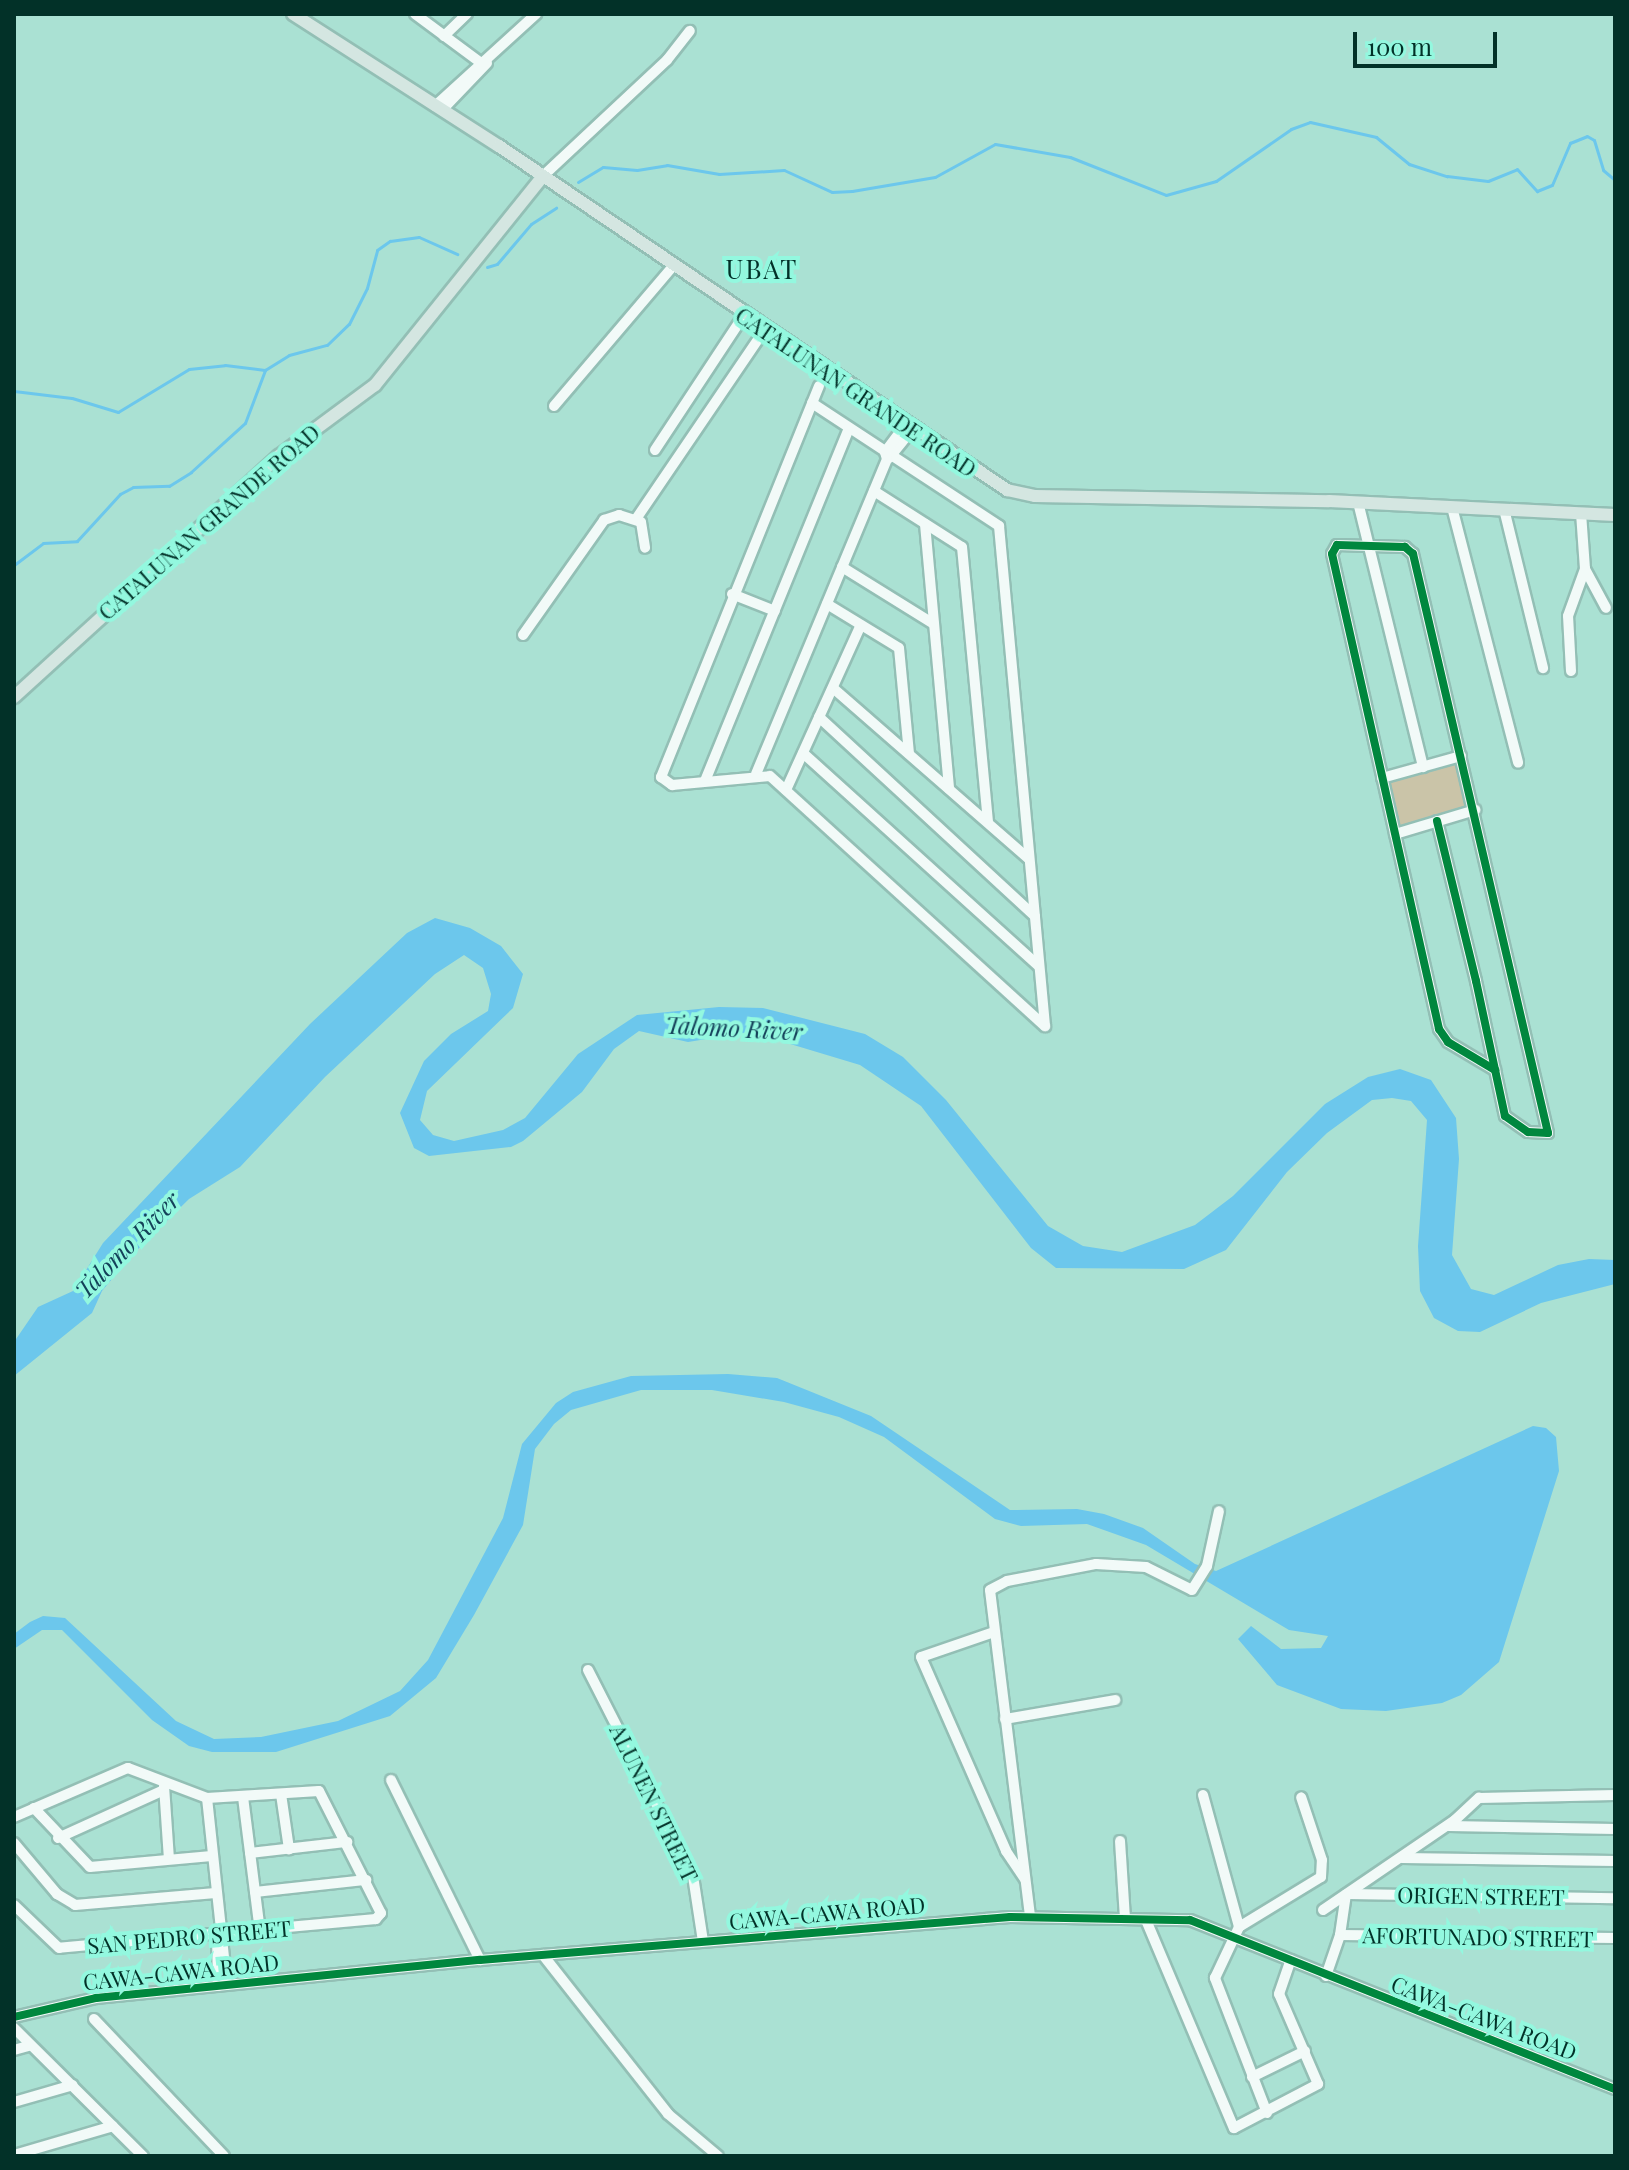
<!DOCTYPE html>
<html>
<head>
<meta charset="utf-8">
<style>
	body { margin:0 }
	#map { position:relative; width:1629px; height:2170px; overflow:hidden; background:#aae1d3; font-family:"Playfair Display",serif }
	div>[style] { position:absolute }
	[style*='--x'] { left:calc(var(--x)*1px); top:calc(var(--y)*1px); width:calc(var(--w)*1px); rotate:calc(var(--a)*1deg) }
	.green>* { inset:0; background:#cac4a8 }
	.water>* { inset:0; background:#6cc7ec }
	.stream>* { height:3px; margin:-1.5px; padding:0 1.5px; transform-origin:1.5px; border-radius:1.5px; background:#6cc7ec }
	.roads { filter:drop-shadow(2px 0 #93bfb5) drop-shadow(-2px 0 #93bfb5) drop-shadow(0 2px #93bfb5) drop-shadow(0 -2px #93bfb5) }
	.minor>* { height:10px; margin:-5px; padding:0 5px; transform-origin:5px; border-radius:5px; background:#f2faf8 }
	.major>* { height:12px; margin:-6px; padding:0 6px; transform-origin:6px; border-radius:6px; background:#d4e6e1 }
	.cycleway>* { height:8px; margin:-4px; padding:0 4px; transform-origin:4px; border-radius:4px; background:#00873e }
	span { translate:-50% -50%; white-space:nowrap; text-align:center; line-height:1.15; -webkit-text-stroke:8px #93f8df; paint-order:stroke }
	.street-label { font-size:22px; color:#023128 }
	.water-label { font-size:24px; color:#144159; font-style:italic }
	.quarter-label { font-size:26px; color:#023128; letter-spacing:2px }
	.frame { position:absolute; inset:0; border:16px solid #023128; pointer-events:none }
	.scale { position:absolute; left:1353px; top:32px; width:144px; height:36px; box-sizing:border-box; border:4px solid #023128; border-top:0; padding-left:10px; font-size:24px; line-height:28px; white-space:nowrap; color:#023128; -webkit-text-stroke:6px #93f8df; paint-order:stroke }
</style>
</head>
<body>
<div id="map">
	<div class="green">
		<div style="clip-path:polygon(1457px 763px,1468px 808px,1400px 828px,1388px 783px)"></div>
	</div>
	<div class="water">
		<div style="clip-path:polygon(435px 918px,470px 928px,501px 946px,523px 974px,513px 1008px,427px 1091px,420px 1120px,433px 1135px,454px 1141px,503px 1130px,525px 1118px,578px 1054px,637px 1015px,719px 1007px,763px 1008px,865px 1034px,903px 1057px,946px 1100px,1048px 1226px,1083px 1246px,1122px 1252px,1195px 1225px,1233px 1196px,1325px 1104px,1368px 1077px,1400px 1069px,1431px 1080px,1456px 1118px,1459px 1159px,1452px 1255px,1471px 1289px,1494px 1295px,1558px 1265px,1589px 1259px,1615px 1260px,1615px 1284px,1541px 1303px,1480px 1332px,1458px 1331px,1434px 1318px,1420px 1291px,1418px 1246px,1427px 1120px,1411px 1101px,1392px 1098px,1372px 1100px,1327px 1133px,1287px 1172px,1226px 1250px,1184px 1269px,1056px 1268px,1031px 1248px,921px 1106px,860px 1065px,750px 1032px,688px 1042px,639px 1031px,614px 1049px,582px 1092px,523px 1141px,511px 1147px,429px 1156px,414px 1148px,400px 1113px,424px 1061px,451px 1034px,488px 1011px,491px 994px,483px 968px,464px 955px,435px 974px,325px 1077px,240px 1167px,189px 1199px,131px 1256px,102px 1291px,92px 1313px,14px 1376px,14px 1342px,38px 1307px,73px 1291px,103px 1243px,310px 1024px,407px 933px)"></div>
		<div style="clip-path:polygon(728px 1374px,777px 1378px,871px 1416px,1010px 1510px,1077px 1509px,1104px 1514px,1143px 1528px,1195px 1564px,1216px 1571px,1533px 1426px,1546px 1428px,1556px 1437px,1559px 1471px,1499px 1662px,1461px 1695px,1442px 1703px,1386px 1711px,1341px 1709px,1277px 1685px,1238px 1639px,1251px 1626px,1281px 1649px,1321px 1648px,1328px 1636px,1289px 1630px,1146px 1545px,1087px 1524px,1021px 1526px,995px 1519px,884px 1437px,839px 1417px,784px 1402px,712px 1390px,641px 1390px,571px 1410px,554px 1424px,535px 1449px,523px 1525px,474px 1615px,436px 1678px,390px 1716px,276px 1752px,212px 1752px,189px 1746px,152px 1720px,62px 1630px,42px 1630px,14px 1649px,14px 1634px,30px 1622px,43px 1616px,65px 1618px,176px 1721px,214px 1739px,261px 1737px,338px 1721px,400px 1691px,428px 1660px,503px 1518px,522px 1444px,556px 1403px,573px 1392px,631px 1376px)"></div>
	</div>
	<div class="stream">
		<div style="--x:578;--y:182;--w:29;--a:-31"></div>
		<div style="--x:603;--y:167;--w:34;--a:5"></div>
		<div style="--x:637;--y:170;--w:30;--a:-9"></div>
		<div style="--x:667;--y:165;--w:53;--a:9.8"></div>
		<div style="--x:719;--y:174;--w:65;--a:-3.5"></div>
		<div style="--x:784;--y:170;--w:53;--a:24.6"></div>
		<div style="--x:832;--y:192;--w:20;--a:-3"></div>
		<div style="--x:852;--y:191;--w:84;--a:-9.6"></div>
		<div style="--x:935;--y:177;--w:68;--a:-28.8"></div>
		<div style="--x:995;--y:144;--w:76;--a:9.8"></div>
		<div style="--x:1070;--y:157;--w:103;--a:21.6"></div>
		<div style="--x:1166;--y:195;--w:52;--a:-15.6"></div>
		<div style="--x:1216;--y:181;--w:91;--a:-34.7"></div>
		<div style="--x:1291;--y:129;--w:20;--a:-20"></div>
		<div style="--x:1310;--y:122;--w:68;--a:12.8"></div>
		<div style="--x:1376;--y:137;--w:43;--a:39.3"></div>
		<div style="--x:1409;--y:164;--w:40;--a:18"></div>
		<div style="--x:1447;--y:176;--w:41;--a:7"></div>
		<div style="--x:1488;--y:181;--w:31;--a:-22"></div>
		<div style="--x:1517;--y:169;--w:30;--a:48"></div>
		<div style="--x:1537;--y:191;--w:16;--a:-22"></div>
		<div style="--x:1552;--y:185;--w:46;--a:-66.8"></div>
		<div style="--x:1570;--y:143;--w:18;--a:-22"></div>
		<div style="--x:1587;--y:136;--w:8;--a:30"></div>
		<div style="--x:1594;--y:140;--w:31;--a:73"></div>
		<div style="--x:1603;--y:170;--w:16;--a:40"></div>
		<div style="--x:487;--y:267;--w:10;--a:-17"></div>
		<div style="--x:497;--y:264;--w:52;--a:-49.6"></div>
		<div style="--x:531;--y:224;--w:30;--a:-33"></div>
		<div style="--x:14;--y:391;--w:58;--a:6.9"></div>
		<div style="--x:72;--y:398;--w:48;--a:16.9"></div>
		<div style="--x:118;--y:412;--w:83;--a:-31.2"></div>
		<div style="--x:189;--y:369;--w:36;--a:-6"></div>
		<div style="--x:225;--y:365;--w:40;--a:7.1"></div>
		<div style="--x:14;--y:565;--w:36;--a:-37"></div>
		<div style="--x:43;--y:543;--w:34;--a:-3"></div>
		<div style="--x:77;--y:541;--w:64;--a:-47.5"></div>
		<div style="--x:120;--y:494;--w:15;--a:-28"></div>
		<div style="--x:133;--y:487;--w:36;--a:-2"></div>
		<div style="--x:169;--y:486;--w:26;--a:-32"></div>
		<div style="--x:191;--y:472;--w:73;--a:-42.2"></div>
		<div style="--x:245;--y:423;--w:57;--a:-69.3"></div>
		<div style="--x:265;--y:370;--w:28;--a:-32"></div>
		<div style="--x:289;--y:355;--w:39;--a:-15"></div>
		<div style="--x:327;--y:345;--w:30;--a:-44"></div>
		<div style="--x:349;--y:324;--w:40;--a:-63.4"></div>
		<div style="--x:367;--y:288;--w:39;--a:-75"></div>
		<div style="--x:377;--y:250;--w:16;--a:-35"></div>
		<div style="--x:390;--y:241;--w:29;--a:-8"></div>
		<div style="--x:419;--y:237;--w:42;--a:24.1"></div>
	</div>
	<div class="roads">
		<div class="minor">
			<div style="--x:415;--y:14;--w:86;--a:36.5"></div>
			<div style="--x:444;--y:36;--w:32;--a:-44"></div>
			<div style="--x:435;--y:106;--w:137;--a:-42.3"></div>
			<div style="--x:442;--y:110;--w:65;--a:-46.2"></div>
			<div style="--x:543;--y:176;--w:170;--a:-43.1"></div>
			<div style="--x:667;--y:60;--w:37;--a:-52"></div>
			<div style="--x:819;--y:386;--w:422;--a:112"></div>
			<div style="--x:661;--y:777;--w:14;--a:36"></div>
			<div style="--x:672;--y:785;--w:98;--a:-5.2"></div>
			<div style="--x:770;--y:776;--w:372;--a:42.3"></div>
			<div style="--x:812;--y:403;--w:224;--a:33.3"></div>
			<div style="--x:999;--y:526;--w:502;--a:84.74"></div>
			<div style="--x:554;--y:406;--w:184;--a:-49.6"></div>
			<div style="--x:655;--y:450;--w:162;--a:-56.6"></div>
			<div style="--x:889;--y:458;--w:36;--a:-51"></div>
			<div style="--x:874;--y:491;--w:104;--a:32.5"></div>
			<div style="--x:962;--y:547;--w:276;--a:84.6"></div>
			<div style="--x:1358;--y:502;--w:273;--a:76.2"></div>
			<div style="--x:1452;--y:507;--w:264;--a:75.5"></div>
			<div style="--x:1504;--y:509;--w:164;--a:76.2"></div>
			<div style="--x:1581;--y:513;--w:56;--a:85.9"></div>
			<div style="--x:1585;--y:569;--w:44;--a:61.7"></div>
			<div style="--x:636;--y:519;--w:230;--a:-55.8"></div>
			<div style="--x:925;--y:524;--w:266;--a:84.8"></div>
			<div style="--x:842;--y:567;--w:108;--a:31.8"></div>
			<div style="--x:732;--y:594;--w:46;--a:21.6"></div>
			<div style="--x:827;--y:604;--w:84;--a:31.4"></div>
			<div style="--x:899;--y:648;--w:106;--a:84.6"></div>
			<div style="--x:523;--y:635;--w:141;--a:-54.8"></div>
			<div style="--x:604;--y:520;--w:16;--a:-18"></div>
			<div style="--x:619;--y:515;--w:23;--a:18"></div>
			<div style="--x:641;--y:522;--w:26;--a:81"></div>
			<div style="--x:1571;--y:671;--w:55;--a:-93.1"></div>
			<div style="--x:1568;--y:616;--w:50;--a:-70.1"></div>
			<div style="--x:833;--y:688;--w:260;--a:41.1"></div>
			<div style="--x:819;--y:717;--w:294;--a:42.7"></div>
			<div style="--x:803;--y:753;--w:318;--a:42.1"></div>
			<div style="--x:756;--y:774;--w:341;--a:-67.4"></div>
			<div style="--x:887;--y:459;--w:7;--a:-106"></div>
			<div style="--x:885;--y:452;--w:34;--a:-53"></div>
			<div style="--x:1382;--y:778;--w:82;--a:-15.6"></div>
			<div style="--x:705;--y:781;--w:381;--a:-67.8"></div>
			<div style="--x:786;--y:790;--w:181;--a:-65.6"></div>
			<div style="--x:1437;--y:821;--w:165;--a:76.3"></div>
			<div style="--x:1476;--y:981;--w:138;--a:77.9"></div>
			<div style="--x:1505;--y:1116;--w:28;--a:35"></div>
			<div style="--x:1528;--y:1132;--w:20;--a:3"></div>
			<div style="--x:1548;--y:1133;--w:595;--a:-103.12"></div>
			<div style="--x:1413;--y:554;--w:11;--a:-139"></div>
			<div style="--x:1405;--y:547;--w:68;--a:-178.3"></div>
			<div style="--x:1337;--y:545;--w:10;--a:119"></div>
			<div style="--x:1332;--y:554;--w:487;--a:77.3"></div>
			<div style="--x:1439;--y:1029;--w:16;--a:55"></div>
			<div style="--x:1448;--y:1042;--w:55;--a:30.8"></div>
			<div style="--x:1395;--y:834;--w:84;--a:-16.7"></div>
			<div style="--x:994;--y:1632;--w:77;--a:161.1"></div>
			<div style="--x:921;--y:1657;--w:212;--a:66.3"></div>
			<div style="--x:1006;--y:1851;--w:34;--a:56"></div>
			<div style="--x:588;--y:1670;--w:231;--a:63"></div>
			<div style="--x:693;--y:1876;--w:66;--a:81.3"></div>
			<div style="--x:1005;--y:1719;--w:112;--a:-9.8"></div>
			<div style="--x:391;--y:1780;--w:201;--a:63.7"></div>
			<div style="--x:164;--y:1786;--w:73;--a:86.1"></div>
			<div style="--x:281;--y:1794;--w:56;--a:81.7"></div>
			<div style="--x:1203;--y:1795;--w:137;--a:74.7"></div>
			<div style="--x:243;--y:1797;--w:135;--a:82.8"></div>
			<div style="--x:207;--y:1798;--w:188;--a:83.9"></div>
			<div style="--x:34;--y:1808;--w:81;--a:46.5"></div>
			<div style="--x:90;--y:1867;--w:122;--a:-5.2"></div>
			<div style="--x:14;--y:1817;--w:124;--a:-23.3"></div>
			<div style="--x:128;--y:1768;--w:85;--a:20.8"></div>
			<div style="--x:207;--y:1798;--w:112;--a:-3.6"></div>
			<div style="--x:319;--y:1791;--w:137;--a:63.1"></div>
			<div style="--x:381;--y:1913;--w:8;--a:130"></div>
			<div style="--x:376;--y:1919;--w:318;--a:174.8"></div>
			<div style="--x:59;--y:1948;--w:62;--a:-136.3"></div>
			<div style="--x:1449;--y:1826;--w:166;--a:1"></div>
			<div style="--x:58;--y:1838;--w:116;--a:-24.4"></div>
			<div style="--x:1120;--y:1841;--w:78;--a:86.3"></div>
			<div style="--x:14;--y:1843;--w:67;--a:49.9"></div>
			<div style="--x:57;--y:1894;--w:21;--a:31"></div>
			<div style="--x:75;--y:1905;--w:141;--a:-4.9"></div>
			<div style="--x:250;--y:1853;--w:98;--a:-6.5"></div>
			<div style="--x:1402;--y:1858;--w:213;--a:0.8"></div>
			<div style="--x:255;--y:1892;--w:112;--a:-6.2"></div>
			<div style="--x:1348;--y:1894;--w:267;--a:0.9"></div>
			<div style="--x:1323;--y:1910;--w:160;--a:-34.3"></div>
			<div style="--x:1455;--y:1820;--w:33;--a:-43"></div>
			<div style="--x:1479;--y:1798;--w:136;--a:-1.3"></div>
			<div style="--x:1030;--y:1916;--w:328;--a:-97"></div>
			<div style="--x:990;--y:1590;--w:19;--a:-28"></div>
			<div style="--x:1007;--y:1581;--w:91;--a:-10.8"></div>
			<div style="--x:1096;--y:1564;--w:50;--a:3.4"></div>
			<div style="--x:1146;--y:1567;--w:51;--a:26.6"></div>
			<div style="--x:1192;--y:1590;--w:28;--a:-58"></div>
			<div style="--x:1207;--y:1566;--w:56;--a:-77.7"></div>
			<div style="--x:1146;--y:1920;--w:226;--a:67.1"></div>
			<div style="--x:1234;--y:2128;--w:95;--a:-27.6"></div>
			<div style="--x:1318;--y:2084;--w:98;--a:-113.4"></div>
			<div style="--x:1279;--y:1994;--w:36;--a:-71"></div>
			<div style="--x:217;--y:1935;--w:51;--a:88.9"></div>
			<div style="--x:1340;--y:1935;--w:275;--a:0.6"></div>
			<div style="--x:543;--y:1955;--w:202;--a:51.8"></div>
			<div style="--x:668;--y:2114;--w:65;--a:40"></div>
			<div style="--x:1326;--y:1976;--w:43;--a:-71.1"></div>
			<div style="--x:1340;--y:1935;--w:41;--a:-81.7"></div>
			<div style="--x:14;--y:2017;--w:84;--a:-13"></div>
			<div style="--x:96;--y:1998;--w:386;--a:-5.7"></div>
			<div style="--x:480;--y:1960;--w:532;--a:-4.64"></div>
			<div style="--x:1010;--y:1917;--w:180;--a:1"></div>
			<div style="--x:1190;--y:1920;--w:457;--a:21.7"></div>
			<div style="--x:94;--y:2019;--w:189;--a:46.5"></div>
			<div style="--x:14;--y:2028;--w:182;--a:44.8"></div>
			<div style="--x:14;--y:2050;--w:15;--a:-16"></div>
			<div style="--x:1252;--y:2077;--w:59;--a:-26.1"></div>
			<div style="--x:14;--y:2102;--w:61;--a:-16.1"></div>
			<div style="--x:1267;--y:2113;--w:145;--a:-111.1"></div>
			<div style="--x:1215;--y:1978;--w:56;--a:-64.8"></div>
			<div style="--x:1239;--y:1927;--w:96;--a:-31.4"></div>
			<div style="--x:1321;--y:1877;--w:17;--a:-87"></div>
			<div style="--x:1322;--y:1860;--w:66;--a:-108.4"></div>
			<div style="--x:14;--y:2155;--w:103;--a:-16.3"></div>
		</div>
		<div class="major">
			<div style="--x:293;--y:14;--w:245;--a:32.7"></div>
			<div style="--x:499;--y:146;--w:614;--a:34.1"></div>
			<div style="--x:1007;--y:490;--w:29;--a:12"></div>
			<div style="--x:1035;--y:496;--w:294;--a:1"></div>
			<div style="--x:1329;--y:501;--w:286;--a:2.8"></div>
			<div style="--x:14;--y:697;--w:358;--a:-42.3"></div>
			<div style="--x:279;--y:456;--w:119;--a:-36.5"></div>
			<div style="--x:375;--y:385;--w:268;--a:-51.2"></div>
		</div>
	</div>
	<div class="cycleway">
		<div style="--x:1437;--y:821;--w:165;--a:76.3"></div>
		<div style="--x:1476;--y:981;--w:138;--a:77.9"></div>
		<div style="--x:1505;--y:1116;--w:28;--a:35"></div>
		<div style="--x:1528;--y:1132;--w:20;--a:3"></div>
		<div style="--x:1548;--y:1133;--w:595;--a:-103.12"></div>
		<div style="--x:1413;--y:554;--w:11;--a:-139"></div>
		<div style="--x:1405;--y:547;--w:68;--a:-178.3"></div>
		<div style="--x:1337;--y:545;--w:10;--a:119"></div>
		<div style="--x:1332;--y:554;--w:487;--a:77.3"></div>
		<div style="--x:1439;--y:1029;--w:16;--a:55"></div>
		<div style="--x:1448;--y:1042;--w:55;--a:30.8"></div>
		<div style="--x:14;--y:2017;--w:84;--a:-13"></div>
		<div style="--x:96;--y:1998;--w:386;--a:-5.7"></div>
		<div style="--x:480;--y:1960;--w:532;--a:-4.64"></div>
		<div style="--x:1010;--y:1917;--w:180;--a:1"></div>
		<div style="--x:1190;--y:1920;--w:457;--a:21.7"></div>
	</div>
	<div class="street-label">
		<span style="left:856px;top:392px;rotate:34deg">CATALUNAN GRANDE ROAD</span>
		<span style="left:209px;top:522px;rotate:-41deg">CATALUNAN GRANDE ROAD</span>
		<span style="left:654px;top:1803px;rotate:64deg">ALUNEN STREET</span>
		<span style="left:1481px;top:1896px;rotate:1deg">ORIGEN STREET</span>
		<span style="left:827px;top:1913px;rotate:-5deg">CAWA-CAWA ROAD</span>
		<span style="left:189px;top:1937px;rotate:-5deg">SAN PEDRO STREET</span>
		<span style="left:1478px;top:1937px;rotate:1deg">AFORTUNADO STREET</span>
		<span style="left:181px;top:1972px;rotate:-6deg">CAWA-CAWA ROAD</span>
		<span style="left:1484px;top:2018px;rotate:21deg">CAWA-CAWA ROAD</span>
	</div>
	<div class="water-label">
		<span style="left:734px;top:1028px;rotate:3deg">Talomo River</span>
		<span style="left:127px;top:1245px;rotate:-46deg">Talomo River</span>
	</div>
	<div class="quarter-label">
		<span style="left:762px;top:269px">UBAT</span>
	</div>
	<div class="frame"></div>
	<div class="scale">100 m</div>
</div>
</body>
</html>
